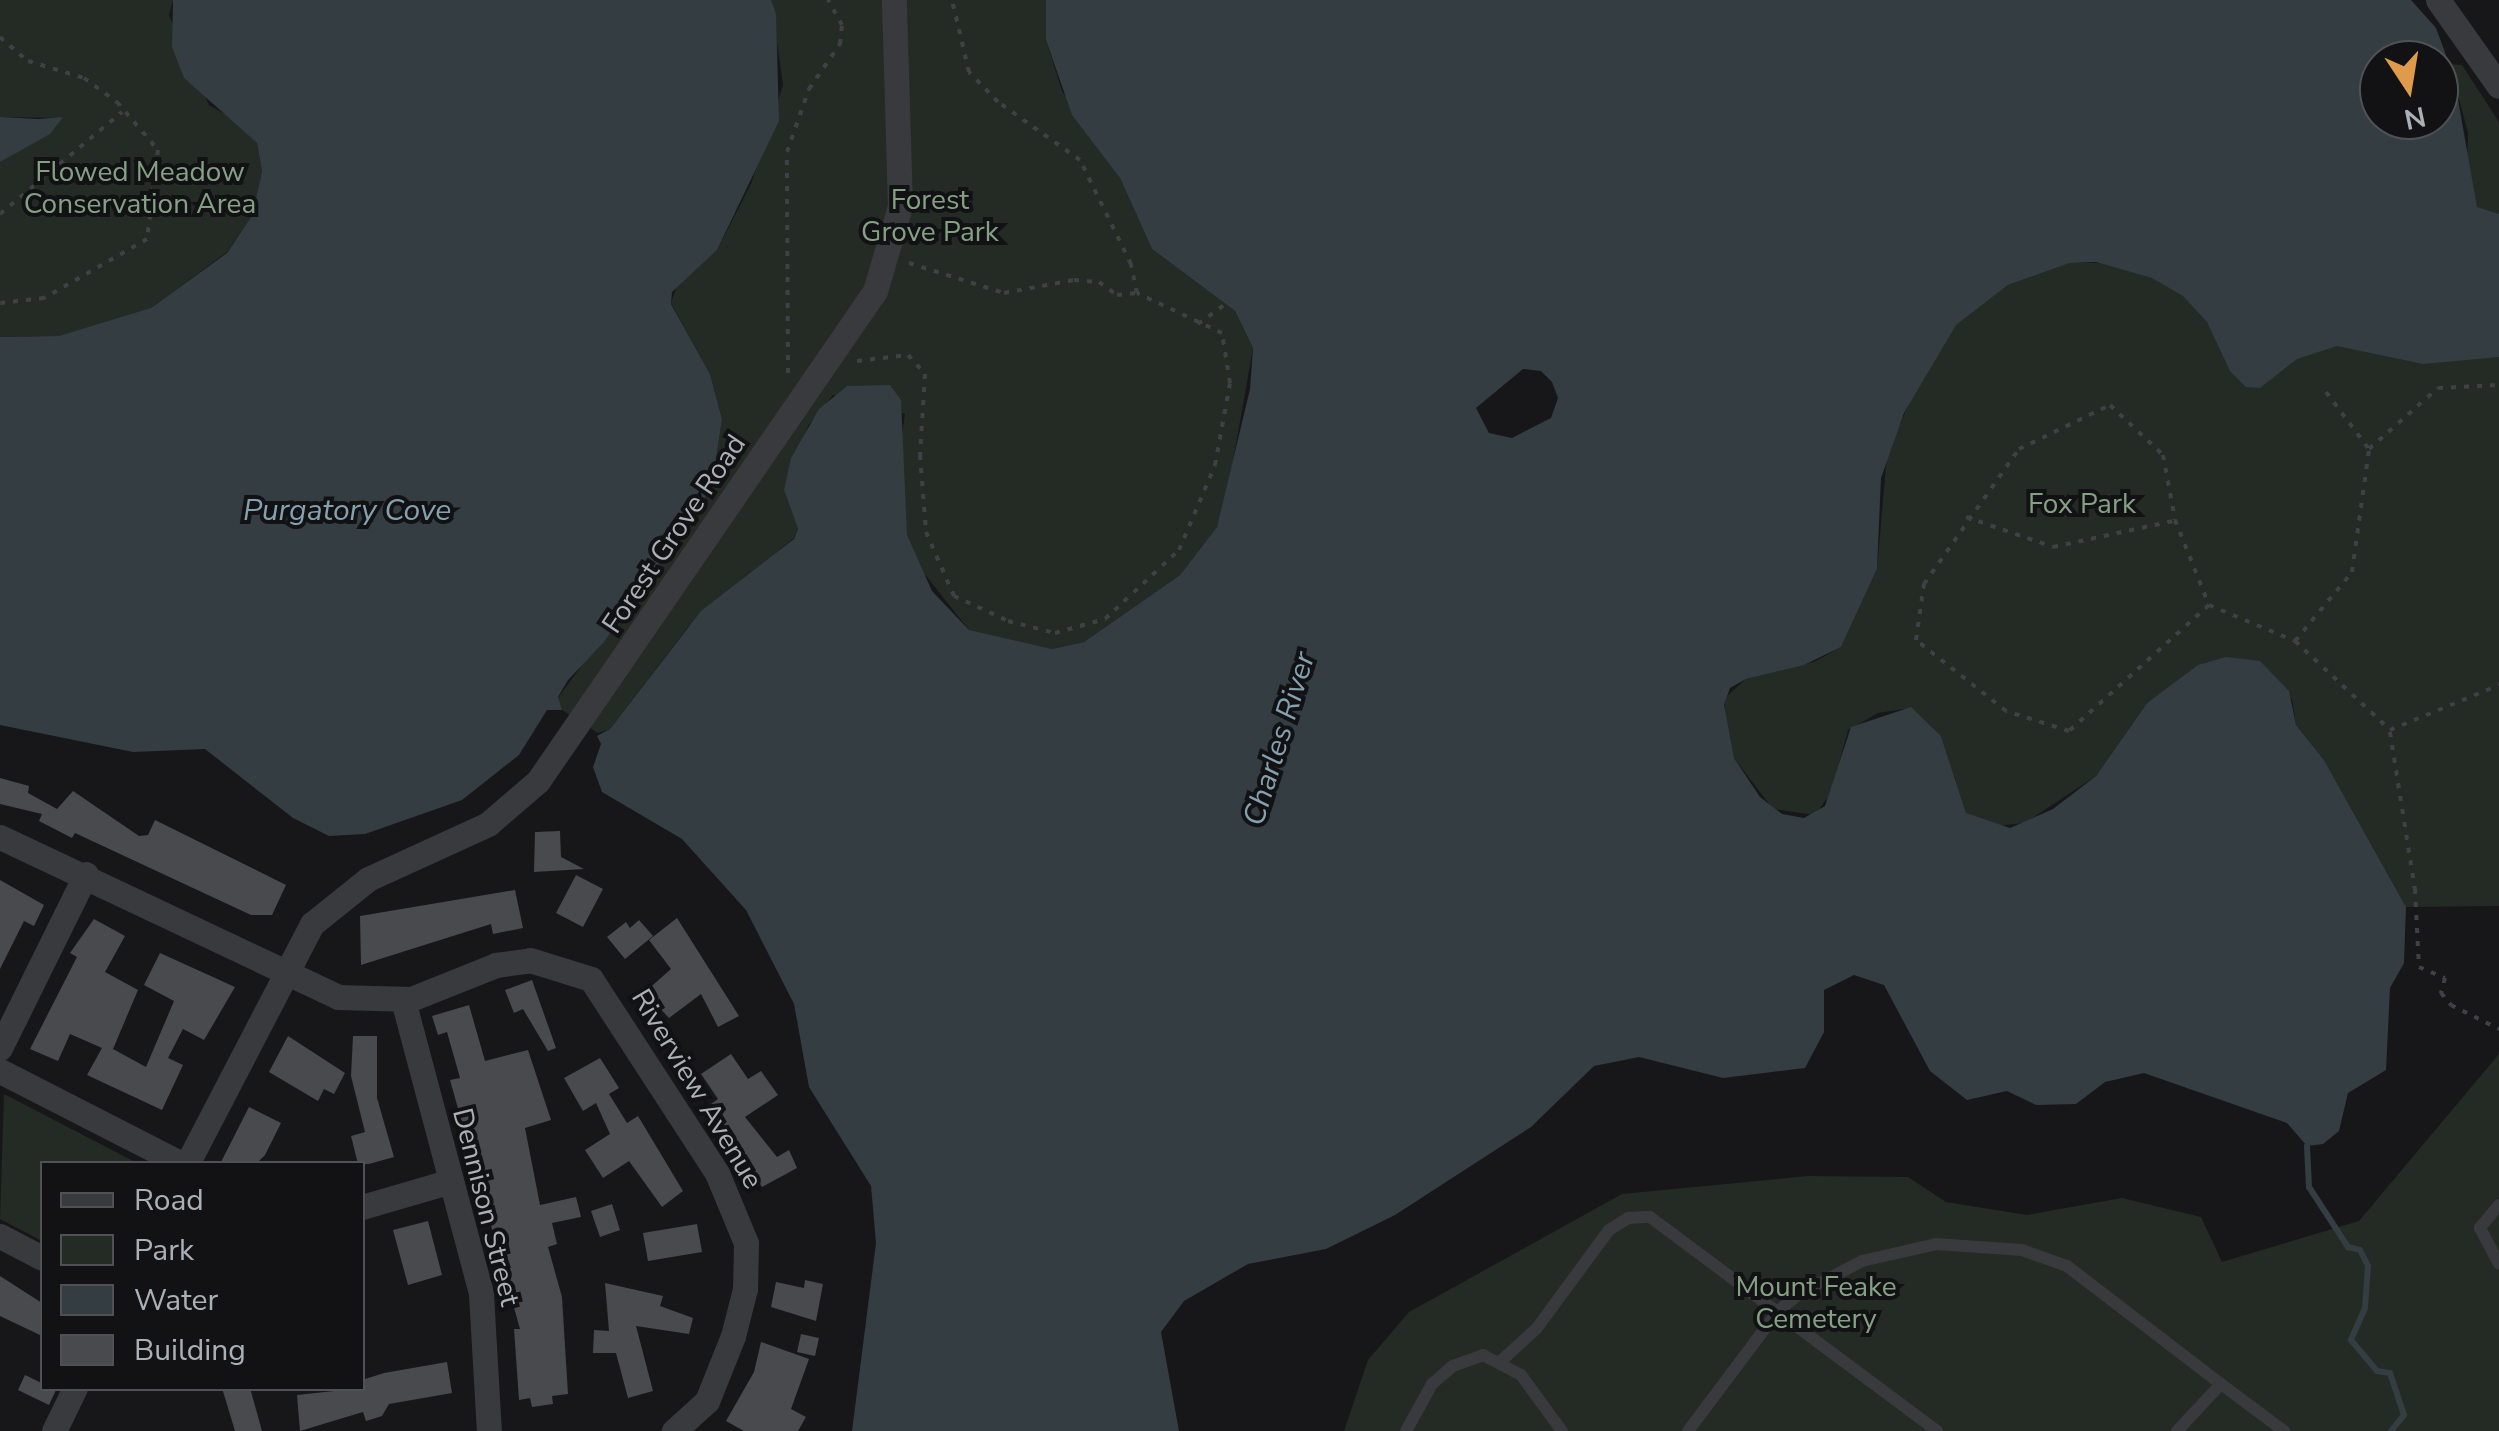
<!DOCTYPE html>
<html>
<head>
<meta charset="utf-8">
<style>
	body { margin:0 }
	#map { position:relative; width:2499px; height:1431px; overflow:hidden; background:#171719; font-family:"Nunito Sans",sans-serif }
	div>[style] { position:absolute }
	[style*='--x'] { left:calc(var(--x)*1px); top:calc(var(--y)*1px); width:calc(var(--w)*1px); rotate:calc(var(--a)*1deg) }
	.green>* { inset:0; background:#242a24 }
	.water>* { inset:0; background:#333d42 }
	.stream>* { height:6px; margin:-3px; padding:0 3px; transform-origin:3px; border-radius:3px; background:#333d42 }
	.building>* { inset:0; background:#494a4e }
	.path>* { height:4px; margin-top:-2px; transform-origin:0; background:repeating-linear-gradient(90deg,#3f4144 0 5px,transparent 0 13px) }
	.lane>* { height:12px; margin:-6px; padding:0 6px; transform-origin:6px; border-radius:6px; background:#383a3d }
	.street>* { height:25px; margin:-12.5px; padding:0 12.5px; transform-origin:12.5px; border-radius:12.5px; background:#383a3d }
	span { translate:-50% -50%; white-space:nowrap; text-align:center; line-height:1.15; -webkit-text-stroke:8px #121214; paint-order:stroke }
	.park-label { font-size:28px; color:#85a084 }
	.street-label { font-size:28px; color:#abb0b7 }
	.water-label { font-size:30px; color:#85a0ae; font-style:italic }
	.legend { position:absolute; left:40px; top:1161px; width:325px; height:230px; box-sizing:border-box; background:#121214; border:2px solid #4f5155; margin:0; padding:12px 18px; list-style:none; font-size:30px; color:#abb0b7 }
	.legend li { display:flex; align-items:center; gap:20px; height:50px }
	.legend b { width:50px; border:2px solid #4f5155 }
	.north { position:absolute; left:2359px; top:40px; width:100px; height:100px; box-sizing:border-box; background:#121214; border:2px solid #4f5155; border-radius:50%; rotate:168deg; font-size:28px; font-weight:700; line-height:40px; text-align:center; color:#abb0b7 }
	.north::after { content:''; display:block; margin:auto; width:35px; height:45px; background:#df9b49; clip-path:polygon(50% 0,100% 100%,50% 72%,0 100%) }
</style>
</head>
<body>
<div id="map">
	<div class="green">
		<div style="clip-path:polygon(0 0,173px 0,169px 15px,209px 105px,239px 122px,257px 143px,262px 171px,252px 217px,227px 252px,151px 308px,113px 324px,59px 336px,0 337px,0 162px,61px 118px,0 117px)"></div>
		<div style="clip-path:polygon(771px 0,1046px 0,1046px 40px,1062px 91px,1120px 178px,1152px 249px,1235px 311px,1253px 348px,1227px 495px,1217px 527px,1180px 575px,1084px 642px,1052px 649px,992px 637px,969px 630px,919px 567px,907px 535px,899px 454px,905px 414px,833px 395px,808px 426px,784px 490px,798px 529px,794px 538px,688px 627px,610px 729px,598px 733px,562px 710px,558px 698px,712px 487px,722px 419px,710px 374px,671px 303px,678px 283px,717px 250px,751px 184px,783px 85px)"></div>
		<div style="clip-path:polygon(2379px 60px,2379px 120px,2439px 120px,2467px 167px,2468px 133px,2450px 64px,2462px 65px,2499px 122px,2499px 906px,2406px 907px,2324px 760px,2296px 725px,2292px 699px,2206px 662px,2147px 703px,2096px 776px,2025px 823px,1997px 826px,1966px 813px,1941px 736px,1911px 708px,1878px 713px,1848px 730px,1831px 793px,1815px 815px,1773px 809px,1734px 758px,1723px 717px,1726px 697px,1746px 679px,1814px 662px,1841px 647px,1877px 569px,1887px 454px,1921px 376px,1956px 324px,2008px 285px,2070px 263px,2104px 263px)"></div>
		<div style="clip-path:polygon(2499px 1054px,2499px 1431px,1344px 1431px,1368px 1360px,1409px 1312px,1622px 1194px,1808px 1176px,1908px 1177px,1946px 1202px,2027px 1215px,2122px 1198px,2201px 1217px,2222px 1262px,2359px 1221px)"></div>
		<div style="clip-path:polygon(4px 1094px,137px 1163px,42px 1164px,42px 1241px,0 1219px)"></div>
	</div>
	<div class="water">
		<div style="clip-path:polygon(173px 0,771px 0,776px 14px,779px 121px,717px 250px,672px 292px,671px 304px,710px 374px,722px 419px,712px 487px,604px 642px,568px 680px,558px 697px,562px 710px,547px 710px,519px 755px,462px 800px,365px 834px,329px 836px,293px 818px,205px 749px,133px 752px,0 725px,0 337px,59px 336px,151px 308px,227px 253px,252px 216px,262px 171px,257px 143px,184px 78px,172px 47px)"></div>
		<div style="clip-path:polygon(evenodd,1046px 0,2411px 0,2436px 28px,2454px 77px,2477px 207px,2499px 214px,2499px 357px,2423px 364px,2337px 346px,2297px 359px,2260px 388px,2246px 387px,2230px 371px,2207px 322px,2183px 296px,2152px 278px,2096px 262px,2070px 263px,2008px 285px,1956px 325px,1904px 413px,1881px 478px,1877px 569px,1841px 647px,1804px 665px,1746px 679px,1730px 688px,1724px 705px,1734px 758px,1760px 797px,1782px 814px,1804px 818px,1825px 806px,1851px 727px,1911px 707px,1941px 736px,1966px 813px,2010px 828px,2053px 809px,2096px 776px,2147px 703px,2198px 665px,2226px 657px,2260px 661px,2289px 691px,2296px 725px,2324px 760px,2406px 907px,2404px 963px,2390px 988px,2386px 1070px,2348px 1093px,2339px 1131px,2323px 1144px,2307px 1146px,2287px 1123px,2144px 1073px,2105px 1082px,2076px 1104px,2036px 1105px,2007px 1091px,1967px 1100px,1930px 1071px,1884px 985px,1854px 975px,1824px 990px,1824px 1032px,1805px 1068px,1723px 1078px,1639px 1057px,1594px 1066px,1531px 1127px,1395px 1215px,1326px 1249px,1248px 1264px,1184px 1301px,1161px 1332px,1179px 1431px,852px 1431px,876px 1243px,871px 1186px,809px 1087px,794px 1004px,746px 910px,682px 839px,602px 792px,593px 767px,601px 744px,597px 736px,610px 729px,701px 611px,794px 539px,798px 529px,784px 490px,791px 458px,819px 409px,847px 386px,890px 385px,901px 400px,907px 535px,932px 591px,969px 630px,1052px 649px,1084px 642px,1180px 575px,1217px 527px,1250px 389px,1253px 348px,1235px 311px,1152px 249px,1120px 178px,1072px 115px,1046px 40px,1046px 0,2439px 60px,2439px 120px,2379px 120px,2379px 60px,2439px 60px,1046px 0,1523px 369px,1541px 371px,1552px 382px,1558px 398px,1551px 418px,1512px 438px,1489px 433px,1476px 408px,1523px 369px)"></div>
		<div style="clip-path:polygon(0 117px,39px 119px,63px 117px,50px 134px,0 162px)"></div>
	</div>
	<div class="stream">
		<div style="--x:2307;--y:1146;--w:41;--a:87.2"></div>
		<div style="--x:2309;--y:1187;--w:72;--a:57"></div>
		<div style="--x:2348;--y:1247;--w:12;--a:14"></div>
		<div style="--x:2360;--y:1250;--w:18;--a:63"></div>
		<div style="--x:2368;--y:1266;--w:42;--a:94.1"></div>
		<div style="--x:2365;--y:1308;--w:35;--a:114"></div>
		<div style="--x:2351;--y:1340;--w:40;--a:50"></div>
		<div style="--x:2377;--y:1371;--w:13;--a:9"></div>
		<div style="--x:2390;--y:1373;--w:44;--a:71.6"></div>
		<div style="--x:2404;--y:1415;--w:21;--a:129"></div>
	</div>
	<div class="building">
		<div style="clip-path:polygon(0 778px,29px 786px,28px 793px,57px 809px,73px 791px,139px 836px,148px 835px,155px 820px,286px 885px,272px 915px,251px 915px,75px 833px,72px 838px,39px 821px,42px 814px,0 804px)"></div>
		<div style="clip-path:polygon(560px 831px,561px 857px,584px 869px,534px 872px,535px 832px)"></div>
		<div style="clip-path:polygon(576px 875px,603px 889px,583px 927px,556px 913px)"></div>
		<div style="clip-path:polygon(0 880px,44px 905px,34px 926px,24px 921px,0 969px)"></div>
		<div style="clip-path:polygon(515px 890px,523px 928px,493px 934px,491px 924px,361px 965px,360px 916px)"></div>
		<div style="clip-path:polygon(677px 918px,739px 1016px,718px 1027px,701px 994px,669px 1018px,645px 992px,671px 969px,649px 940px)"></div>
		<div style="clip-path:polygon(94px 919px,125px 936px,105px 972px,138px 990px,113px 1049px,146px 1067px,174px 1001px,144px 985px,160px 953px,235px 987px,204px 1040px,183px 1029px,168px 1058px,183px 1065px,162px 1110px,87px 1075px,102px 1048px,70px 1034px,58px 1061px,30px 1049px,77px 957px,70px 953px)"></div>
		<div style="clip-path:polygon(639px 920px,653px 936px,625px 959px,607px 937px,626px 922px,630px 928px)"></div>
		<div style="clip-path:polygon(532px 980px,556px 1048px,548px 1051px,523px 1009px,514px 1013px,505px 990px)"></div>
		<div style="clip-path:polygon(469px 1005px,485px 1061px,528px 1050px,551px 1120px,525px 1128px,540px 1205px,576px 1197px,581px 1217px,552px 1223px,557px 1244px,548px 1247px,562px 1297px,568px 1394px,552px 1396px,553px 1404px,532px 1407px,530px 1398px,519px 1400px,514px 1329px,520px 1329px,450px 1080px,460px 1078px,447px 1032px,438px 1035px,432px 1016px)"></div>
		<div style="clip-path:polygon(288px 1036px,345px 1073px,334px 1094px,324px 1089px,318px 1101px,269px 1072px)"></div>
		<div style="clip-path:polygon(353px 1036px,377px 1036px,377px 1098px,394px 1157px,369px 1164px,358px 1164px,351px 1136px,365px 1132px,351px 1076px)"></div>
		<div style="clip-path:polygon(731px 1054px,748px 1079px,761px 1071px,778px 1095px,745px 1117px,777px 1157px,789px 1150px,797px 1168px,762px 1187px,711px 1104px,718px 1099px,701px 1074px)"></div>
		<div style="clip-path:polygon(600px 1058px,619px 1088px,609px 1094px,627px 1123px,638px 1116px,683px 1191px,662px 1207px,629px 1161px,603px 1178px,585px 1150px,610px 1134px,596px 1103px,583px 1111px,564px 1078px)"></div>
		<div style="clip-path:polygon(249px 1107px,281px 1123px,265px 1155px,256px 1164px,220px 1164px)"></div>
		<div style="clip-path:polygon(612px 1204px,620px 1230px,600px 1237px,591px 1211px)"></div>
		<div style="clip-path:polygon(428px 1221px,442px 1275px,408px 1285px,393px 1230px)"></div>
		<div style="clip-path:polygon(697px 1224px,702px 1252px,648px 1261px,643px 1233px)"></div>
		<div style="clip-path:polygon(0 1276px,42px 1303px,42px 1336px,0 1316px)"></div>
		<div style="clip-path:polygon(805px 1280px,823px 1284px,816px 1321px,771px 1307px,776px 1282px,804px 1288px)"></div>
		<div style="clip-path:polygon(605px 1283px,663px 1296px,660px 1306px,693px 1318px,689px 1334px,636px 1326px,653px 1391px,628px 1398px,616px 1353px,593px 1353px,594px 1330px,609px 1331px)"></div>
		<div style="clip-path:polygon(801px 1334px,819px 1338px,815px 1356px,797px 1352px)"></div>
		<div style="clip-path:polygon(761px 1342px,809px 1359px,791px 1409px,806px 1417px,798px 1431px,744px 1431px,726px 1421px,754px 1372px)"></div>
		<div style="clip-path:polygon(447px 1362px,452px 1393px,389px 1404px,382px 1416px,366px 1421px,363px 1412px,300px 1431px,297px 1395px,362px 1388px,362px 1380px,384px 1373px)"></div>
		<div style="clip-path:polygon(25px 1375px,56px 1390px,49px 1405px,18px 1390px)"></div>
		<div style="clip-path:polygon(222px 1388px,250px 1388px,262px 1431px,235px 1431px)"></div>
	</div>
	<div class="path">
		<div style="--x:0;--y:37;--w:37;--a:41"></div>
		<div style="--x:28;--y:61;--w:59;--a:16.9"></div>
		<div style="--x:84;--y:78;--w:41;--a:36"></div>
		<div style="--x:117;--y:102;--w:63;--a:49.5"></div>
		<div style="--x:158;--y:150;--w:90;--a:97"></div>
		<div style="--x:147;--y:239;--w:119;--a:150.2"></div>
		<div style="--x:44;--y:298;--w:44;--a:173.5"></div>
		<div style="--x:0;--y:214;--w:159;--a:-39.9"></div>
		<div style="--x:909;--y:263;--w:100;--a:17.5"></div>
		<div style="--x:1004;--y:293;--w:71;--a:-10.5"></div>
		<div style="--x:1074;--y:280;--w:25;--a:5"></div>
		<div style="--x:1099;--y:282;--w:22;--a:36"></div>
		<div style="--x:1117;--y:295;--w:20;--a:-6"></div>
		<div style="--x:1198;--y:324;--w:32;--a:-36"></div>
		<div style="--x:857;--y:361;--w:51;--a:-6.7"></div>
		<div style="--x:908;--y:355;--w:25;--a:48"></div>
		<div style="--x:925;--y:374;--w:81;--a:93.5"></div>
		<div style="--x:920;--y:455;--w:77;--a:85.5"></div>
		<div style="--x:926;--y:532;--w:70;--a:66.4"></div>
		<div style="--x:954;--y:596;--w:60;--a:24.8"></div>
		<div style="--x:1008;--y:621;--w:49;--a:14.3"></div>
		<div style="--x:1055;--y:633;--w:52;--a:-15.6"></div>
		<div style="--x:1105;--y:619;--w:101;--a:-43"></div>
		<div style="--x:1179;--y:550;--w:92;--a:-67"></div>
		<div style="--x:1215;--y:465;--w:83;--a:-79.6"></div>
		<div style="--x:1230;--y:383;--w:51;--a:-99.1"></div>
		<div style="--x:1222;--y:333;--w:94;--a:-154.8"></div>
		<div style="--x:1137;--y:293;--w:30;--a:-102"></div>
		<div style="--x:1131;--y:264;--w:116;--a:-116.1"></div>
		<div style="--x:1080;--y:160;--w:100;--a:-144.7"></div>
		<div style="--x:998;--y:102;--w:42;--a:-134"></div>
		<div style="--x:969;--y:72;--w:74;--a:-103.3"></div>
		<div style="--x:788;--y:373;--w:221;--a:-90.3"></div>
		<div style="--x:787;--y:152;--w:67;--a:-70.8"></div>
		<div style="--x:809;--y:89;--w:55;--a:-55.4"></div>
		<div style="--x:840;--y:44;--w:19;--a:-84"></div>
		<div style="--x:842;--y:25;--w:29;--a:-119"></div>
		<div style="--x:2326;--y:392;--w:71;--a:53"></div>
		<div style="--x:1966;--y:517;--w:92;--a:19"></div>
		<div style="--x:2053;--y:547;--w:123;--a:-12.2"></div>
		<div style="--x:2209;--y:605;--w:188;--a:138"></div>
		<div style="--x:2069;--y:731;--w:66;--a:-162.4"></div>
		<div style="--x:2006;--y:711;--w:115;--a:-141.7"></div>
		<div style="--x:1916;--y:640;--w:57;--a:-81.9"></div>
		<div style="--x:1924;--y:584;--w:165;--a:-54.9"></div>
		<div style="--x:2019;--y:449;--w:101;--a:-25.8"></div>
		<div style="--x:2110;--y:405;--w:73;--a:43.3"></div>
		<div style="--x:2163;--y:455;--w:66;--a:79.5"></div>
		<div style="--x:2175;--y:520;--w:92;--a:68.2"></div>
		<div style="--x:2209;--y:605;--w:93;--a:22.7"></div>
		<div style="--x:2295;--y:641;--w:130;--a:43.1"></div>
		<div style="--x:2390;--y:730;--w:118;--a:-22.4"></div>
		<div style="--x:2295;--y:641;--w:89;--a:-50.4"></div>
		<div style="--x:2352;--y:572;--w:124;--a:-82.1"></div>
		<div style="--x:2369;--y:449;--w:92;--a:-41.5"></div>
		<div style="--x:2438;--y:388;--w:61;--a:-2.8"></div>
		<div style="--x:2390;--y:732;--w:159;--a:81"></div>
		<div style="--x:2415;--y:889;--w:78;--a:87.1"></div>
		<div style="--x:2419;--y:967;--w:28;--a:23"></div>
		<div style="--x:2445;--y:978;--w:16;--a:105"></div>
		<div style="--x:2441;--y:993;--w:16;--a:50"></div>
		<div style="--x:2451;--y:1005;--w:54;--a:26.6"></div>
	</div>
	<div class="lane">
		<div style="--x:2499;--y:1205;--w:30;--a:130"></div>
		<div style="--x:2480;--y:1228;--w:40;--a:62"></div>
		<div style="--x:1502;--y:1360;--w:47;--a:-42.4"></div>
		<div style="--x:1537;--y:1328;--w:122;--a:-53.7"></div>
		<div style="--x:1609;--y:1230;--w:22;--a:-32"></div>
		<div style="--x:1628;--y:1218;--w:22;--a:-3"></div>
		<div style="--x:1650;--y:1217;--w:358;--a:36.7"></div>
		<div style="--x:1406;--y:1431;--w:54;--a:-61"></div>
		<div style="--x:1432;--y:1384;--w:28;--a:-41"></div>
		<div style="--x:1453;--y:1366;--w:32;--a:-20"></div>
		<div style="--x:1483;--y:1355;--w:43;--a:27.8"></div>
		<div style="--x:1521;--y:1375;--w:69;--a:53.8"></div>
		<div style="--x:1688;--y:1431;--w:150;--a:-53.1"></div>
		<div style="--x:1778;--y:1311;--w:27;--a:-39"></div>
		<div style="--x:1799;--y:1294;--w:71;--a:-27.6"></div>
		<div style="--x:1862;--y:1261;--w:76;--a:-12.9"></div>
		<div style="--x:1936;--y:1244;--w:86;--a:4"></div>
		<div style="--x:2022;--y:1250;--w:48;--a:19.6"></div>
		<div style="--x:2067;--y:1266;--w:194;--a:37.5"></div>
		<div style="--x:2177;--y:1431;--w:64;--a:-46.9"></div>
		<div style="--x:2221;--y:1384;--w:79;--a:36.7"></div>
	</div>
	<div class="street">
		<div style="--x:2438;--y:0;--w:105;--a:54.7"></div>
		<div style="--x:0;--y:837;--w:374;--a:25.3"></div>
		<div style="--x:338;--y:997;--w:73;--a:1.6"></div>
		<div style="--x:411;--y:999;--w:92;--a:-21.8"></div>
		<div style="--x:496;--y:965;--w:34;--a:-8"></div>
		<div style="--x:530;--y:960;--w:64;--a:17.3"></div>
		<div style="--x:591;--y:979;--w:231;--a:57"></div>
		<div style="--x:717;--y:1173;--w:76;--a:67.5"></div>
		<div style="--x:746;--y:1243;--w:46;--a:91.2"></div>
		<div style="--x:745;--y:1289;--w:49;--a:104.3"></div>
		<div style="--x:733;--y:1336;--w:70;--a:111.8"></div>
		<div style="--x:707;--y:1401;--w:45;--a:137.7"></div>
		<div style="--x:403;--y:1000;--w:304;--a:75.1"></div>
		<div style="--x:481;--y:1294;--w:137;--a:86.7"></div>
		<div style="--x:0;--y:1048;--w:194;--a:-63.7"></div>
		<div style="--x:0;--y:1071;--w:204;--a:27.1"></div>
		<div style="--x:187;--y:1164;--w:271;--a:-62.5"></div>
		<div style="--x:312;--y:924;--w:72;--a:-38.8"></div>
		<div style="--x:368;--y:879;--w:132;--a:-24.6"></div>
		<div style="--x:488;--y:824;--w:66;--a:-40.7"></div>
		<div style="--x:538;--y:781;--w:595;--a:-55.48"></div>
		<div style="--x:875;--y:291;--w:89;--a:-73.6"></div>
		<div style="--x:900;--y:206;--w:206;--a:-91.7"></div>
		<div style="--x:362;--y:1207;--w:93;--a:-16.3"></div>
		<div style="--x:0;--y:1236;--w:47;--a:27.6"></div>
		<div style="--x:54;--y:1431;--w:48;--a:-64"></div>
	</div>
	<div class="park-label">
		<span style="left:140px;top:188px">Flowed Meadow<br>Conservation Area</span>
		<span style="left:930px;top:216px">Forest<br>Grove Park</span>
		<span style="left:2082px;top:504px">Fox Park</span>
		<span style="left:1816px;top:1303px">Mount Feake<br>Cemetery</span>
	</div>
	<div class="street-label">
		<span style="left:674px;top:534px;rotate:-56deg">Forest Grove Road</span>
		<span style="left:697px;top:1089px;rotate:59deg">Riverview Avenue</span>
		<span style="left:486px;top:1207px;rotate:76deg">Dennison Street</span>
	</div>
	<div class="water-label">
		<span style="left:347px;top:511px">Purgatory Cove</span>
		<span style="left:1280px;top:739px;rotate:-73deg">Charles River</span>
	</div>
	<ul class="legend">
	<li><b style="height:12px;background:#383a3d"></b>Road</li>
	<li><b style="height:28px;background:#242a24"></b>Park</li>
	<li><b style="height:28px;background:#333d42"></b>Water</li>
	<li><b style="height:28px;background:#494a4e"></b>Building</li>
	</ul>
	<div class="north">N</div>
</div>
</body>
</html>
